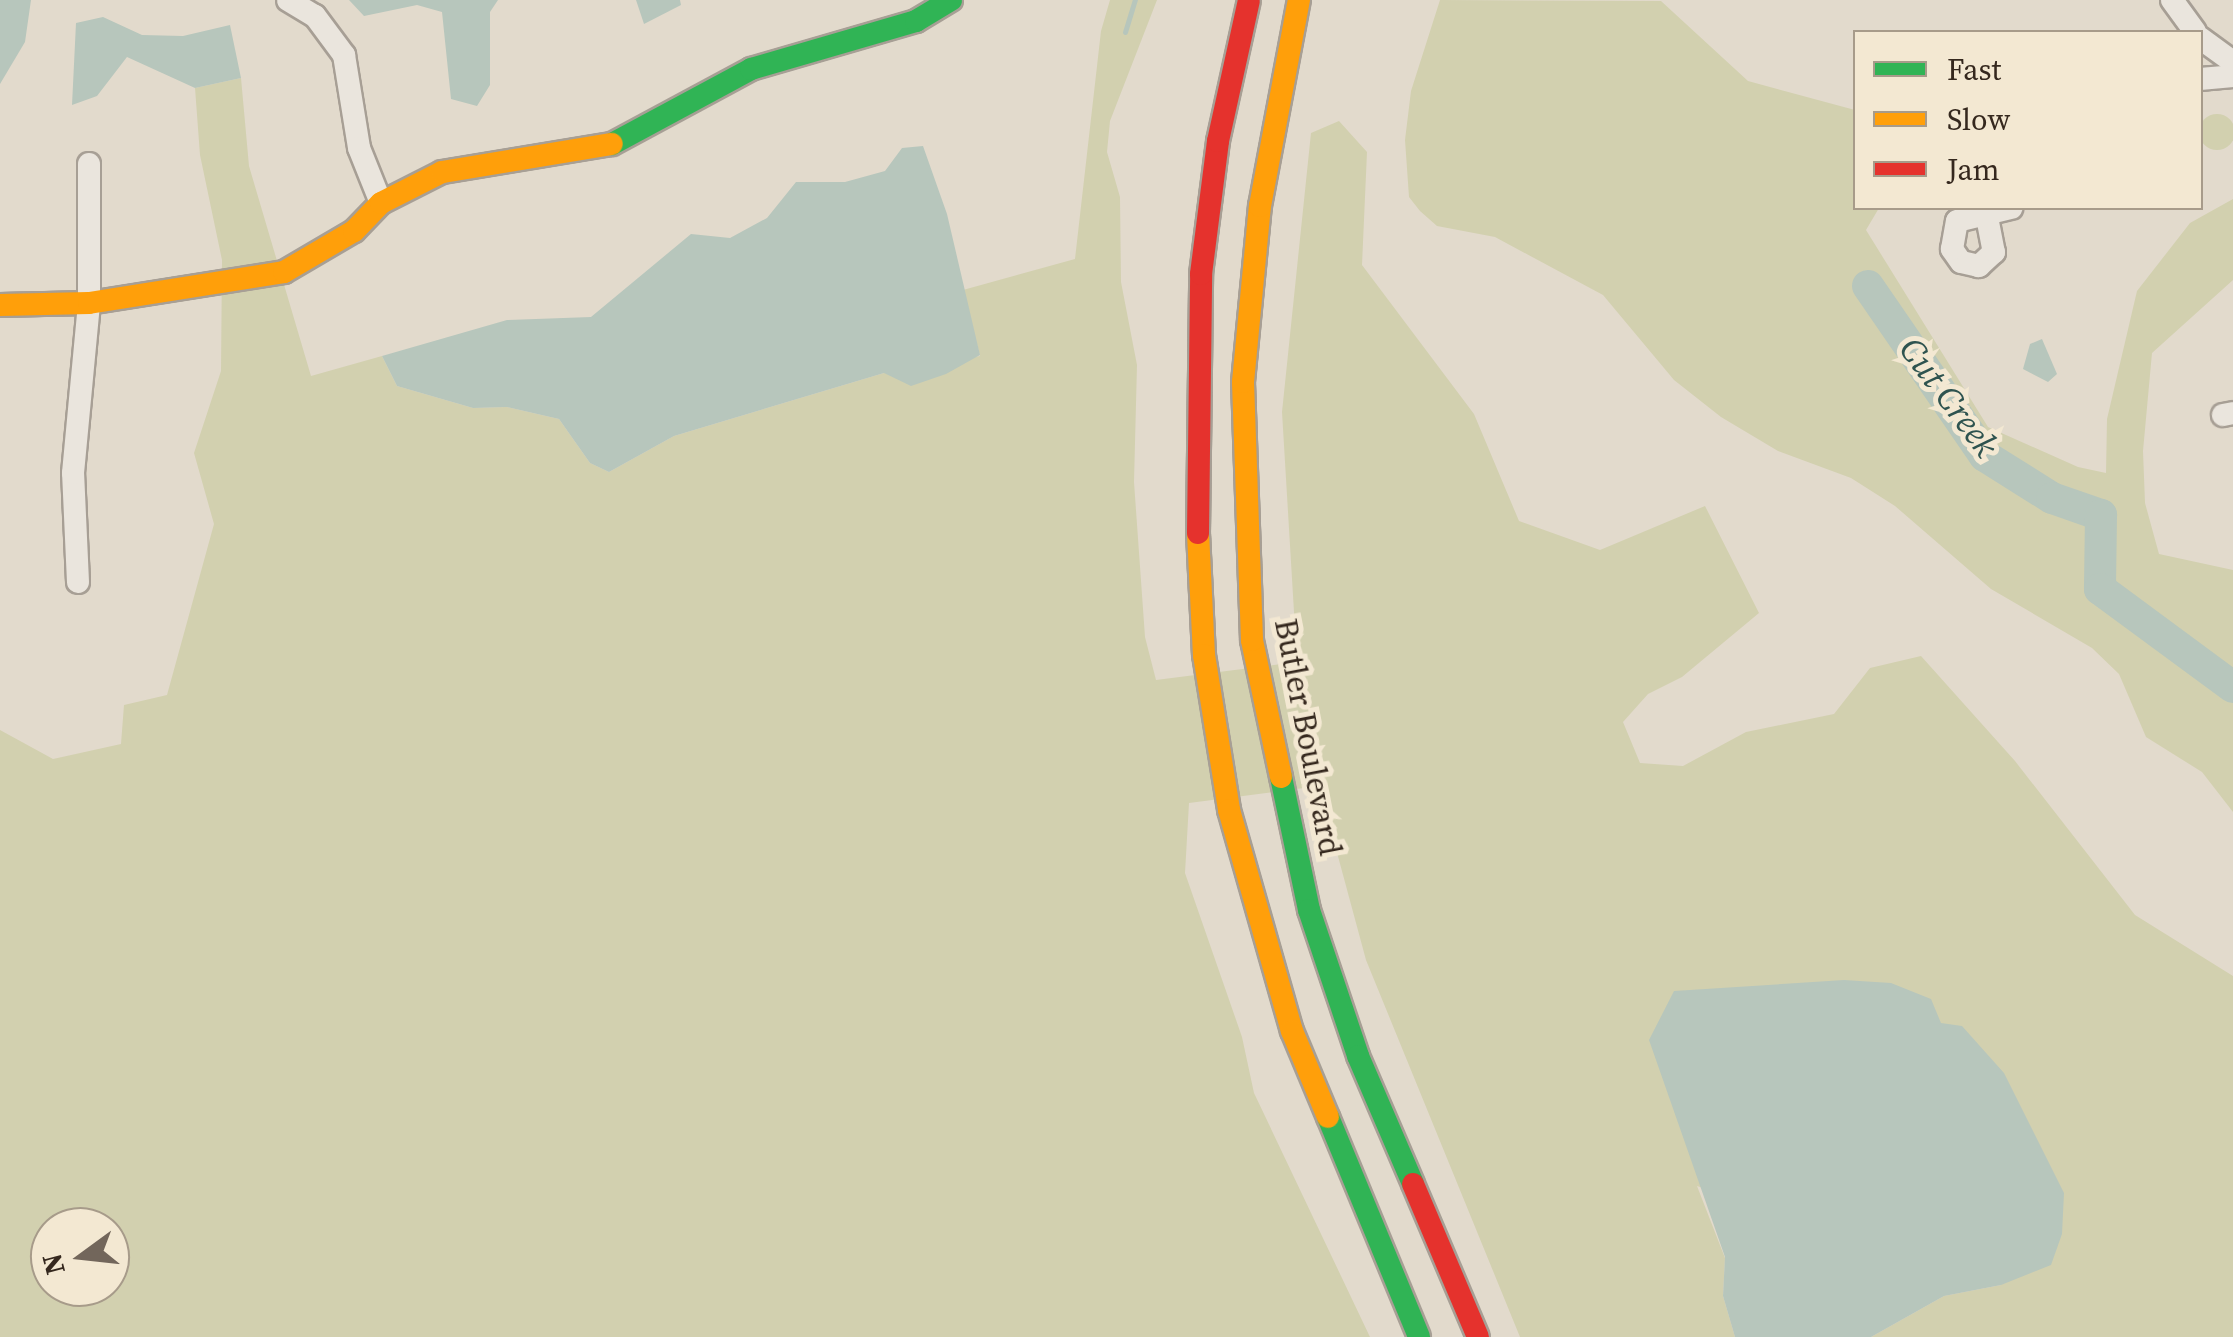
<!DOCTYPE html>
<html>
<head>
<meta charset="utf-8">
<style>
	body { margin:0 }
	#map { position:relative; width:2233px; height:1337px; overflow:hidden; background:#e2dacc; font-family:"Source Serif 4",serif }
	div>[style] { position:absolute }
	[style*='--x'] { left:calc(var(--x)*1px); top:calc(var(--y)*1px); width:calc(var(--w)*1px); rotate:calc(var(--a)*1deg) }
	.green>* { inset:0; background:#d2d0af }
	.round { border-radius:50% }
	.water>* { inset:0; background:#b7c6bc }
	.stream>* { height:5px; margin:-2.5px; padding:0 2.5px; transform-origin:2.5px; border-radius:2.5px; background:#b7c6bc }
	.river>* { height:32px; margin:-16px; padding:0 16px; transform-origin:16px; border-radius:16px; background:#b7c6bc }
	.roads { filter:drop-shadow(2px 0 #a79f95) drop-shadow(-2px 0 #a79f95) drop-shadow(0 2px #a79f95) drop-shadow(0 -2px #a79f95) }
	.street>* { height:22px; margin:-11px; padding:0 11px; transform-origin:11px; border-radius:11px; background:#eae5dd }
	.fast>* { height:22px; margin:-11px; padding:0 11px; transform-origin:11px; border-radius:11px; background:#30b455 }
	.slow>* { height:22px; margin:-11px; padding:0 11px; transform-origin:11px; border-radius:11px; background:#ff9f0a }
	.jam>* { height:22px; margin:-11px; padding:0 11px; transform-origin:11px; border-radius:11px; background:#e5322d }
	span { translate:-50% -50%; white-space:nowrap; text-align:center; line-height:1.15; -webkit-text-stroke:10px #f3e8d2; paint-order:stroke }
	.street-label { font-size:32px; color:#35281e }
	.water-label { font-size:35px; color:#2e534f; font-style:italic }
	.legend { position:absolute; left:1853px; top:30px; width:350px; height:180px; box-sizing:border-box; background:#f3e8d2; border:2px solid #a79b8a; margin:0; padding:12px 18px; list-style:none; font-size:30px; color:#35281e }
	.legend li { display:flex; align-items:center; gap:20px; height:50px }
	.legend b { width:50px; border:2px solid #a79b8a }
	.north { position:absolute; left:30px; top:1207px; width:100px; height:100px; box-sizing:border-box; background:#f3e8d2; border:2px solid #a79b8a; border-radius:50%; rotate:255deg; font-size:28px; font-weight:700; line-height:40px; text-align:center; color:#35281e }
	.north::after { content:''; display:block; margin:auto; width:35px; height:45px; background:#72665b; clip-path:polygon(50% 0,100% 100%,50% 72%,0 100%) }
</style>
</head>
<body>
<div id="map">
	<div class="green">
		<div style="clip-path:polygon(evenodd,1110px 0,1157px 0,1110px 121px,1107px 152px,1120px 197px,1121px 282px,1137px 365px,1134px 482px,1145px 637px,1156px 680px,1297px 662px,1282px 412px,1311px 133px,1339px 121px,1367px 152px,1362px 265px,1474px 414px,1519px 521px,1600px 550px,1705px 506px,1759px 613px,1682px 677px,1648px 694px,1623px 722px,1640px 763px,1683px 766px,1746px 732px,1834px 714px,1870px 668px,1921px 656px,2015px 761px,2135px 915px,2233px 976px,2233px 1337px,1871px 1337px,1944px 1296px,2001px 1285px,1697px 1186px,1725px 1258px,1723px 1296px,1735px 1337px,1520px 1337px,1366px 960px,1319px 786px,1189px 803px,1185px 873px,1242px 1037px,1254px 1093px,1370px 1337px,0 1337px,0 730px,53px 759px,121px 744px,124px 705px,167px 695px,214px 524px,194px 453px,221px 371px,222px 260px,200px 155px,195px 88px,241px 78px,249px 166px,311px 376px,382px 356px,397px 386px,473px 408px,507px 407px,559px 419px,590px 463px,609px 472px,674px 436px,884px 373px,980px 356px,963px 290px,1075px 259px,1101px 31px,1110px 0,50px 1227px,110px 1227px,110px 1287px,50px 1287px,50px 1227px)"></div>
		<div style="clip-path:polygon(1440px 0,1661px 1px,1748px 81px,1855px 110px,1856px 208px,1879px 208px,1866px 230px,1988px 427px,2078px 467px,2106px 473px,2107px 419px,2137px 291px,2190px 223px,2233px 199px,2233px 280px,2152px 353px,2143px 451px,2145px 503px,2159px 554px,2233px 570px,2233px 812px,2202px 772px,2146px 737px,2119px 674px,2092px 648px,1991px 589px,1895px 506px,1851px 478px,1778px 451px,1721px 417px,1674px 380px,1603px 295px,1495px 237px,1437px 226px,1420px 211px,1409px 197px,1405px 140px,1411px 91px)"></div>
		<div class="round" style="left:2199px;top:114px;width:36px;height:36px"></div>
	</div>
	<div class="water">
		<div style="clip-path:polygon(0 0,31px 0,25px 42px,0 84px)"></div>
		<div style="clip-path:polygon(349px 0,498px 0,490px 12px,490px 85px,477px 106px,451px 99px,442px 12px,417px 5px,364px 16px)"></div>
		<div style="clip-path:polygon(636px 0,680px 0,681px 5px,644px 24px)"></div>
		<div style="clip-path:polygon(103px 17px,142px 35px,183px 36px,230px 25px,241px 78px,195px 88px,127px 57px,97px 96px,72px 105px,76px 23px)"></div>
		<div style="clip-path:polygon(923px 146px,947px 214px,980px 355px,946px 374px,911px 386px,884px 373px,674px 436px,609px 472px,590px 463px,559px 419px,507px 407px,473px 408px,397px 386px,382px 356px,507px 320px,591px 317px,691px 234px,730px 238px,767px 218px,796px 182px,845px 182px,885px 171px,902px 148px)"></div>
		<div style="clip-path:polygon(2042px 339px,2057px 374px,2048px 382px,2023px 369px,2030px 344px)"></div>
		<div style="clip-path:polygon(1844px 980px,1891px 983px,1931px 999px,1941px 1023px,1962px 1026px,2004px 1073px,2064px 1193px,2062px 1234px,2051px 1265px,2001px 1285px,1944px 1296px,1871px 1337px,1735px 1337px,1723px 1296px,1725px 1257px,1649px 1040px,1674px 991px)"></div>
	</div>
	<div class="stream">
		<div style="--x:1125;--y:32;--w:34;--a:-73"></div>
	</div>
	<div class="river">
		<div style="--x:1868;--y:286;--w:206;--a:55.5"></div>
		<div style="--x:1985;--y:456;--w:79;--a:32.1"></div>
		<div style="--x:2052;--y:498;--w:52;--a:19.1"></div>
		<div style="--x:2101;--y:515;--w:74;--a:90.8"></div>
		<div style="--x:2100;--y:589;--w:165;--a:36.4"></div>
	</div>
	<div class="roads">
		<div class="street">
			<div style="--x:288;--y:0;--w:31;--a:31"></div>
			<div style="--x:315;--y:16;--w:49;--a:53.4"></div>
			<div style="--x:344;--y:55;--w:94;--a:80.8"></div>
			<div style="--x:359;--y:148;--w:59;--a:68.2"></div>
			<div style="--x:2172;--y:0;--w:39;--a:54"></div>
			<div style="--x:2200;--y:38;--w:41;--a:36"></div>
			<div style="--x:2200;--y:79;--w:33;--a:-5"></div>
			<div style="--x:1987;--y:217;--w:36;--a:79"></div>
			<div style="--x:1994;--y:252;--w:21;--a:137"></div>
			<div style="--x:1979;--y:266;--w:18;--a:-167"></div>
			<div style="--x:1961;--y:262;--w:16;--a:-125"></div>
			<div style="--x:1952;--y:249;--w:28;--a:-80"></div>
			<div style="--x:1957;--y:221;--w:56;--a:-13.5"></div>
			<div style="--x:2223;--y:415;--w:10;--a:-11"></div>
			<div style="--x:78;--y:582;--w:109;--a:-92.6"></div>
			<div style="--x:73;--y:473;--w:171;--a:-84.6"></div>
			<div style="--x:89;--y:303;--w:139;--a:-90"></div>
		</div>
		<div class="fast">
			<div style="--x:612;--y:144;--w:158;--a:-28.3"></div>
			<div style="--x:751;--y:69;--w:172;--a:-16.2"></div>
			<div style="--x:916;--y:21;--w:41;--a:-31"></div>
			<div style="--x:1281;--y:777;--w:136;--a:78.1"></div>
			<div style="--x:1309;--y:910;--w:154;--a:71.4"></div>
			<div style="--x:1358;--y:1056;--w:139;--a:66.7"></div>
			<div style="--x:1328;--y:1117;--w:238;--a:67.5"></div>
		</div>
		<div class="slow">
			<div style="--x:0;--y:305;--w:89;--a:-1.3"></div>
			<div style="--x:89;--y:303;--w:197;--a:-9"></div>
			<div style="--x:284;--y:272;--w:81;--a:-30.4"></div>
			<div style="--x:354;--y:231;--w:39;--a:-46"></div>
			<div style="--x:381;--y:203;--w:68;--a:-26.9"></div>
			<div style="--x:442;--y:172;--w:172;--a:-9.4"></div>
			<div style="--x:1198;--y:533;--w:122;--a:87.2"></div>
			<div style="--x:1204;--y:655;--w:157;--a:80.8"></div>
			<div style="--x:1229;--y:810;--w:230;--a:74.1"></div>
			<div style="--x:1292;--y:1031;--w:93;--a:67.3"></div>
			<div style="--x:1281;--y:777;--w:140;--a:-102"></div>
			<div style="--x:1252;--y:640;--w:258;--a:-92"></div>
			<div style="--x:1243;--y:382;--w:177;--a:-84.5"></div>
			<div style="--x:1260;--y:206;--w:210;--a:-79.3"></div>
		</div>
		<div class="jam">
			<div style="--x:1198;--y:533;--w:259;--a:-89.3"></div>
			<div style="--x:1201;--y:274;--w:134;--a:-82.7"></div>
			<div style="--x:1218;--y:141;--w:144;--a:-77.6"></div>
			<div style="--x:1413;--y:1184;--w:166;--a:67"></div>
		</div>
	</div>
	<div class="street-label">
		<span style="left:1308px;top:737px;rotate:79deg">Butler Boulevard</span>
	</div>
	<div class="water-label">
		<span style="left:1949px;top:397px;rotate:53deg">Cut Creek</span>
	</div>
	<ul class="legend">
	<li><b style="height:12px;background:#30b455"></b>Fast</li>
	<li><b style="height:12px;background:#ff9f0a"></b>Slow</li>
	<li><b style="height:12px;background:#e5322d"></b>Jam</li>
	</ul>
	<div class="north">N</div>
</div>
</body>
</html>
